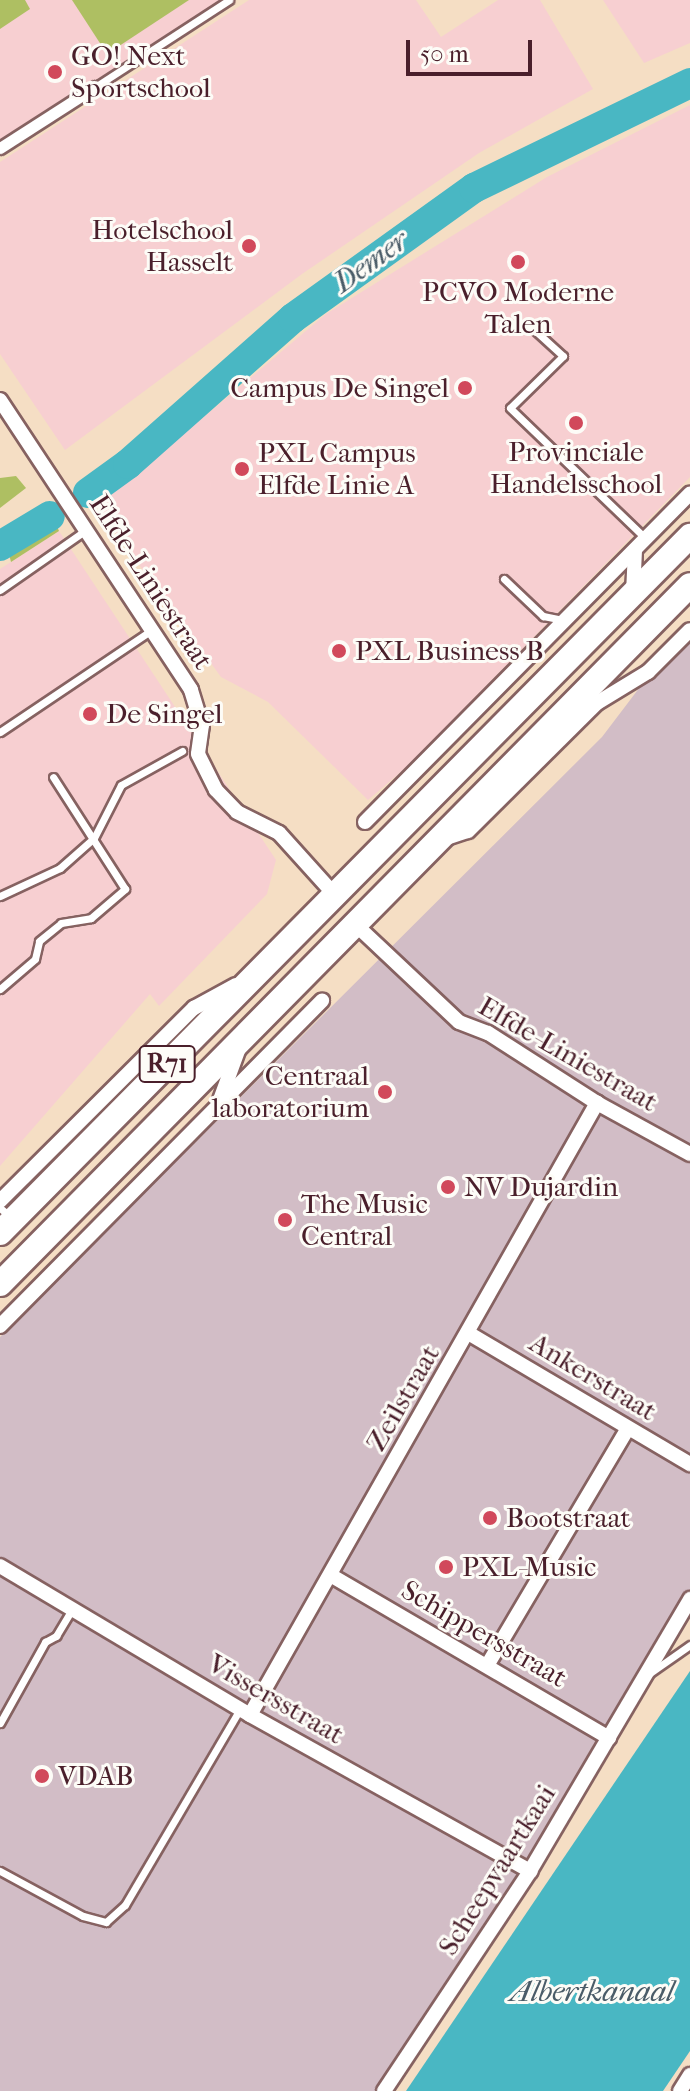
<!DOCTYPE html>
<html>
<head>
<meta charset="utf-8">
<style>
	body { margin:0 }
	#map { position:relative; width:690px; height:2091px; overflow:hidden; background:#f5dec4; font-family:"IM FELL French Canon",serif }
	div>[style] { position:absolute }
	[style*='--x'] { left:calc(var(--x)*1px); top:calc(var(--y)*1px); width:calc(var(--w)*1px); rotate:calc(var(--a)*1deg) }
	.built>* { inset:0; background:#f7cfd1 }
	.industrial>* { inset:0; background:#d2bdc6 }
	.green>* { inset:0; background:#aebf62 }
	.water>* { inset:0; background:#49b7c3 }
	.river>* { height:30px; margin:-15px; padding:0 15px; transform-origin:15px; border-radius:15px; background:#49b7c3 }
	.roads { filter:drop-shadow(2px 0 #866261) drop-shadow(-2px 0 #866261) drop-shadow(0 2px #866261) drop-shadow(0 -2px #866261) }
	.service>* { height:7px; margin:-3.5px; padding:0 3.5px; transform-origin:3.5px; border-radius:3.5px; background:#fff }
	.pedestrian>* { height:11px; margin:-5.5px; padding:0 5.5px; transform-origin:5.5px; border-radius:5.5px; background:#fff }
	.minor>* { height:14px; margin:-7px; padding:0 7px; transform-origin:7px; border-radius:7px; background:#fff }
	.trunk>* { height:24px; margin:-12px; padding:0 12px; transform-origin:12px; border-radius:12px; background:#fff }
	.dots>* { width:22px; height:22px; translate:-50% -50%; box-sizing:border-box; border:4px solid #fdfcf7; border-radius:50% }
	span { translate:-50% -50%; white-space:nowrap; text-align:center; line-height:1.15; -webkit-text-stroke:6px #fdfcf7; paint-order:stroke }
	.shield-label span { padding:2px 6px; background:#fdfcf7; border:2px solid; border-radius:6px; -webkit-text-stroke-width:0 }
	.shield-label { font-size:26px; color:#4a1f2b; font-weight:700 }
	.poi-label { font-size:28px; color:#4a1f2b }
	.left { translate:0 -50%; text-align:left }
	.right { translate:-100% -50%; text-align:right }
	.street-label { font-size:28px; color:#4a1f2b }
	.water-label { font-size:30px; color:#4a5c68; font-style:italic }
	.scale { position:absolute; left:406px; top:40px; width:126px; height:36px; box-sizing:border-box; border:4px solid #4a1f2b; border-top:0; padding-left:10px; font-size:24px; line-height:28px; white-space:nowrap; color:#4a1f2b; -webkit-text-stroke:6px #fdfcf7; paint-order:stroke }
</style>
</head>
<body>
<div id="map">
	<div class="built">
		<div style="clip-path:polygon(0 0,220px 0,0 144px)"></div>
		<div style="clip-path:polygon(249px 0,416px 0,441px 37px,498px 0,540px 0,593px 89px,479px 153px,302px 274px,65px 450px,0 354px,0 162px)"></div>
		<div style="clip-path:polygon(603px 0,690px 0,690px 43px,644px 63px)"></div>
		<div style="clip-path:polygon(690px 105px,690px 477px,409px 765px,368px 800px,268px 702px,221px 677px,97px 507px,326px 314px,547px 177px)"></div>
		<div style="clip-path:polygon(59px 531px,276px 860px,267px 894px,159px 1006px,150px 994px,0 1166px,0 569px)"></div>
	</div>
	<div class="industrial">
		<div style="clip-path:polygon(690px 636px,690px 1609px,378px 2091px,0 2091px,0 1337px,602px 737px,643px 683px)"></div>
	</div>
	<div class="green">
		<div style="clip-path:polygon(0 0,25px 0,30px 9px,0 29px)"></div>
		<div style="clip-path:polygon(72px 0,189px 0,107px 54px)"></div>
		<div style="clip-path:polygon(16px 476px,26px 488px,0 508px,0 478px)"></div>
		<div style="clip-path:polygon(56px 524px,59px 531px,11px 562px,9px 554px)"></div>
	</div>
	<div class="water">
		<div style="clip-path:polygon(690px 1671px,690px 2051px,663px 2091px,406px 2091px)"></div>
	</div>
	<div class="river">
		<div style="--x:88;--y:493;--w:49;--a:-35.9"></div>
		<div style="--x:128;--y:464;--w:220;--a:-41.5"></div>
		<div style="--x:293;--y:318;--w:223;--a:-35.7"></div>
		<div style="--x:474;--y:188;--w:240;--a:-25.9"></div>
		<div style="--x:0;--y:546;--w:58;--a:-31"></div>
	</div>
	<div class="roads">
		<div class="service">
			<div style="--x:95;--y:87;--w:160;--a:-33"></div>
			<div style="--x:529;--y:325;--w:46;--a:42.4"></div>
			<div style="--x:563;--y:356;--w:74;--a:135.5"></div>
			<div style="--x:510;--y:408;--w:189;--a:43.9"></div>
			<div style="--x:504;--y:579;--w:54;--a:43.5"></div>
			<div style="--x:543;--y:616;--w:20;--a:11"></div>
			<div style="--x:0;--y:590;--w:105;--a:-34.9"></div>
			<div style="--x:0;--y:732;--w:183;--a:-33.9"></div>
			<div style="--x:0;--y:896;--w:66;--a:-25"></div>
			<div style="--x:60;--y:868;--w:45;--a:-41.4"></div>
			<div style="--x:94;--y:838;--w:59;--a:-63"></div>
			<div style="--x:121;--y:785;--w:70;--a:-29.1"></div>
			<div style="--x:0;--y:989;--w:46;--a:-40.6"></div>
			<div style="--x:35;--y:959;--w:18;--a:-77"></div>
			<div style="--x:39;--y:941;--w:28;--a:-39"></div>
			<div style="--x:61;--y:923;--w:30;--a:-9"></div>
			<div style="--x:91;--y:918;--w:45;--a:-40.5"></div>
			<div style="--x:125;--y:889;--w:133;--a:-122.7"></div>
			<div style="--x:0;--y:1208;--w:16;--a:40"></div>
			<div style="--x:650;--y:1673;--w:49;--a:-35"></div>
			<div style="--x:0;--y:1723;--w:93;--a:-60.9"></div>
			<div style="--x:45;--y:1642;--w:13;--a:-29"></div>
			<div style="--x:56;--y:1636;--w:29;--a:-59"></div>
			<div style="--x:0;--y:1871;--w:94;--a:28.5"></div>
			<div style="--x:83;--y:1916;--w:24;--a:15"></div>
			<div style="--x:106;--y:1922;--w:25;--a:-42"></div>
			<div style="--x:125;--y:1905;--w:227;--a:-59.6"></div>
		</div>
		<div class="pedestrian">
			<div style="--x:0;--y:148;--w:113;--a:-32.7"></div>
		</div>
		<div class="minor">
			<div style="--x:0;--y:400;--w:347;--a:56.6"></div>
			<div style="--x:191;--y:690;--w:37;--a:73"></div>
			<div style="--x:202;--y:725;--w:29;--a:98"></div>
			<div style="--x:198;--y:754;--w:40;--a:63.4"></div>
			<div style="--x:216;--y:790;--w:30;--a:46"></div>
			<div style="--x:237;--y:812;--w:47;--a:26.6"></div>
			<div style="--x:279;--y:833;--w:82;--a:48"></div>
			<div style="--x:633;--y:594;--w:44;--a:-87.4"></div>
			<div style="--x:365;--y:822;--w:462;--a:-45.3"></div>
			<div style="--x:446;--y:838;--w:23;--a:-18"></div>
			<div style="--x:468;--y:831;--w:182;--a:-44.8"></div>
			<div style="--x:597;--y:703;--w:60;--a:-31.3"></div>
			<div style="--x:648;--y:672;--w:59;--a:-45"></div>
			<div style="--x:356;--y:925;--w:141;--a:43.3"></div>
			<div style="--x:459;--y:1022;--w:31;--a:21"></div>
			<div style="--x:488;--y:1033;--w:130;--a:32.7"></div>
			<div style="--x:597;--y:1103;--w:106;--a:28.7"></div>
			<div style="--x:220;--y:1100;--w:55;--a:-69.9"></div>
			<div style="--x:0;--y:1201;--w:274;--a:-44.9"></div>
			<div style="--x:194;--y:1008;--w:48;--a:-28.7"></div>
			<div style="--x:0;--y:1326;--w:458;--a:-45.3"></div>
			<div style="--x:470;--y:1334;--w:256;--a:30.6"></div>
			<div style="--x:0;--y:1566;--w:291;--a:30.8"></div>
			<div style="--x:250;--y:1715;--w:321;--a:29.1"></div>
			<div style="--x:332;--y:1576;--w:321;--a:30.3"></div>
			<div style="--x:488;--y:1664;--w:274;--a:-59.3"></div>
			<div style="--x:250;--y:1715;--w:704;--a:-60.45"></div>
			<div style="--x:384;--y:2091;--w:264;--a:-56.4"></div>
			<div style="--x:530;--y:1871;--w:316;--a:-59.5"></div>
			<div style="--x:680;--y:2091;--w:19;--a:-58"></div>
		</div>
		<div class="trunk">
			<div style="--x:0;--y:1233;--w:981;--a:-45.29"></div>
			<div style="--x:0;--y:1284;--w:982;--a:-45.37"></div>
		</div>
	</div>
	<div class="dots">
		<div style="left:55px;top:72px;background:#d1495b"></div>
		<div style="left:249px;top:246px;background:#d1495b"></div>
		<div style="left:518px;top:262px;background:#d1495b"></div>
		<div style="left:465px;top:388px;background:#d1495b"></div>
		<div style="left:576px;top:423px;background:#d1495b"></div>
		<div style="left:242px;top:469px;background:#d1495b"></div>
		<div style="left:339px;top:651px;background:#d1495b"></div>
		<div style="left:90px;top:714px;background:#d1495b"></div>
		<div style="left:385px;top:1092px;background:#d1495b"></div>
		<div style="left:448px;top:1187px;background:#d1495b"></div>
		<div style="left:285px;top:1220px;background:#d1495b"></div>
		<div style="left:490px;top:1518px;background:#d1495b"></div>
		<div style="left:446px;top:1567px;background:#d1495b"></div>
		<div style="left:42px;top:1776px;background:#d1495b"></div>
	</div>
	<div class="shield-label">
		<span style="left:167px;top:1064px">R71</span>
	</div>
	<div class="poi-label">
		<span class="left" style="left:71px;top:72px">GO! Next<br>Sportschool</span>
		<span class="right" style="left:233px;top:246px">Hotelschool<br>Hasselt</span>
		<span style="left:518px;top:308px">PCVO Moderne<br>Talen</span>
		<span class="right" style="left:449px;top:388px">Campus De Singel</span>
		<span style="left:576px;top:468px">Provinciale<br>Handelsschool</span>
		<span class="left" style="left:258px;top:469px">PXL Campus<br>Elfde Linie A</span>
		<span class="left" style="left:355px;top:651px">PXL Business B</span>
		<span class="left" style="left:106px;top:714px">De Singel</span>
		<span class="right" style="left:369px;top:1092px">Centraal<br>laboratorium</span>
		<span class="left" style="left:464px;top:1187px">NV Dujardin</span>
		<span class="left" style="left:301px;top:1220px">The Music<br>Central</span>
		<span class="left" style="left:506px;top:1518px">Bootstraat</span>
		<span class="left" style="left:462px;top:1567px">PXL-Music</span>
		<span class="left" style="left:58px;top:1776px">VDAB</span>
	</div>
	<div class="street-label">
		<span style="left:151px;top:582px;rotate:57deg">Elfde-Liniestraat</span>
		<span style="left:568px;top:1054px;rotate:30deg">Elfde-Liniestraat</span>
		<span style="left:593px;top:1377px;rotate:31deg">Ankerstraat</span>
		<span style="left:403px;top:1398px;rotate:-60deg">Zeilstraat</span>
		<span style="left:484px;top:1634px;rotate:30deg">Schippersstraat</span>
		<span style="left:276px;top:1699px;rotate:30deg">Vissersstraat</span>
		<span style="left:497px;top:1870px;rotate:-58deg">Scheepvaartkaai</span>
	</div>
	<div class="water-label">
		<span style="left:371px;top:262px;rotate:-36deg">Demer</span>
		<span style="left:592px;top:1992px">Albertkanaal</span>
	</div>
	<div class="scale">50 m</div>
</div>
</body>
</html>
